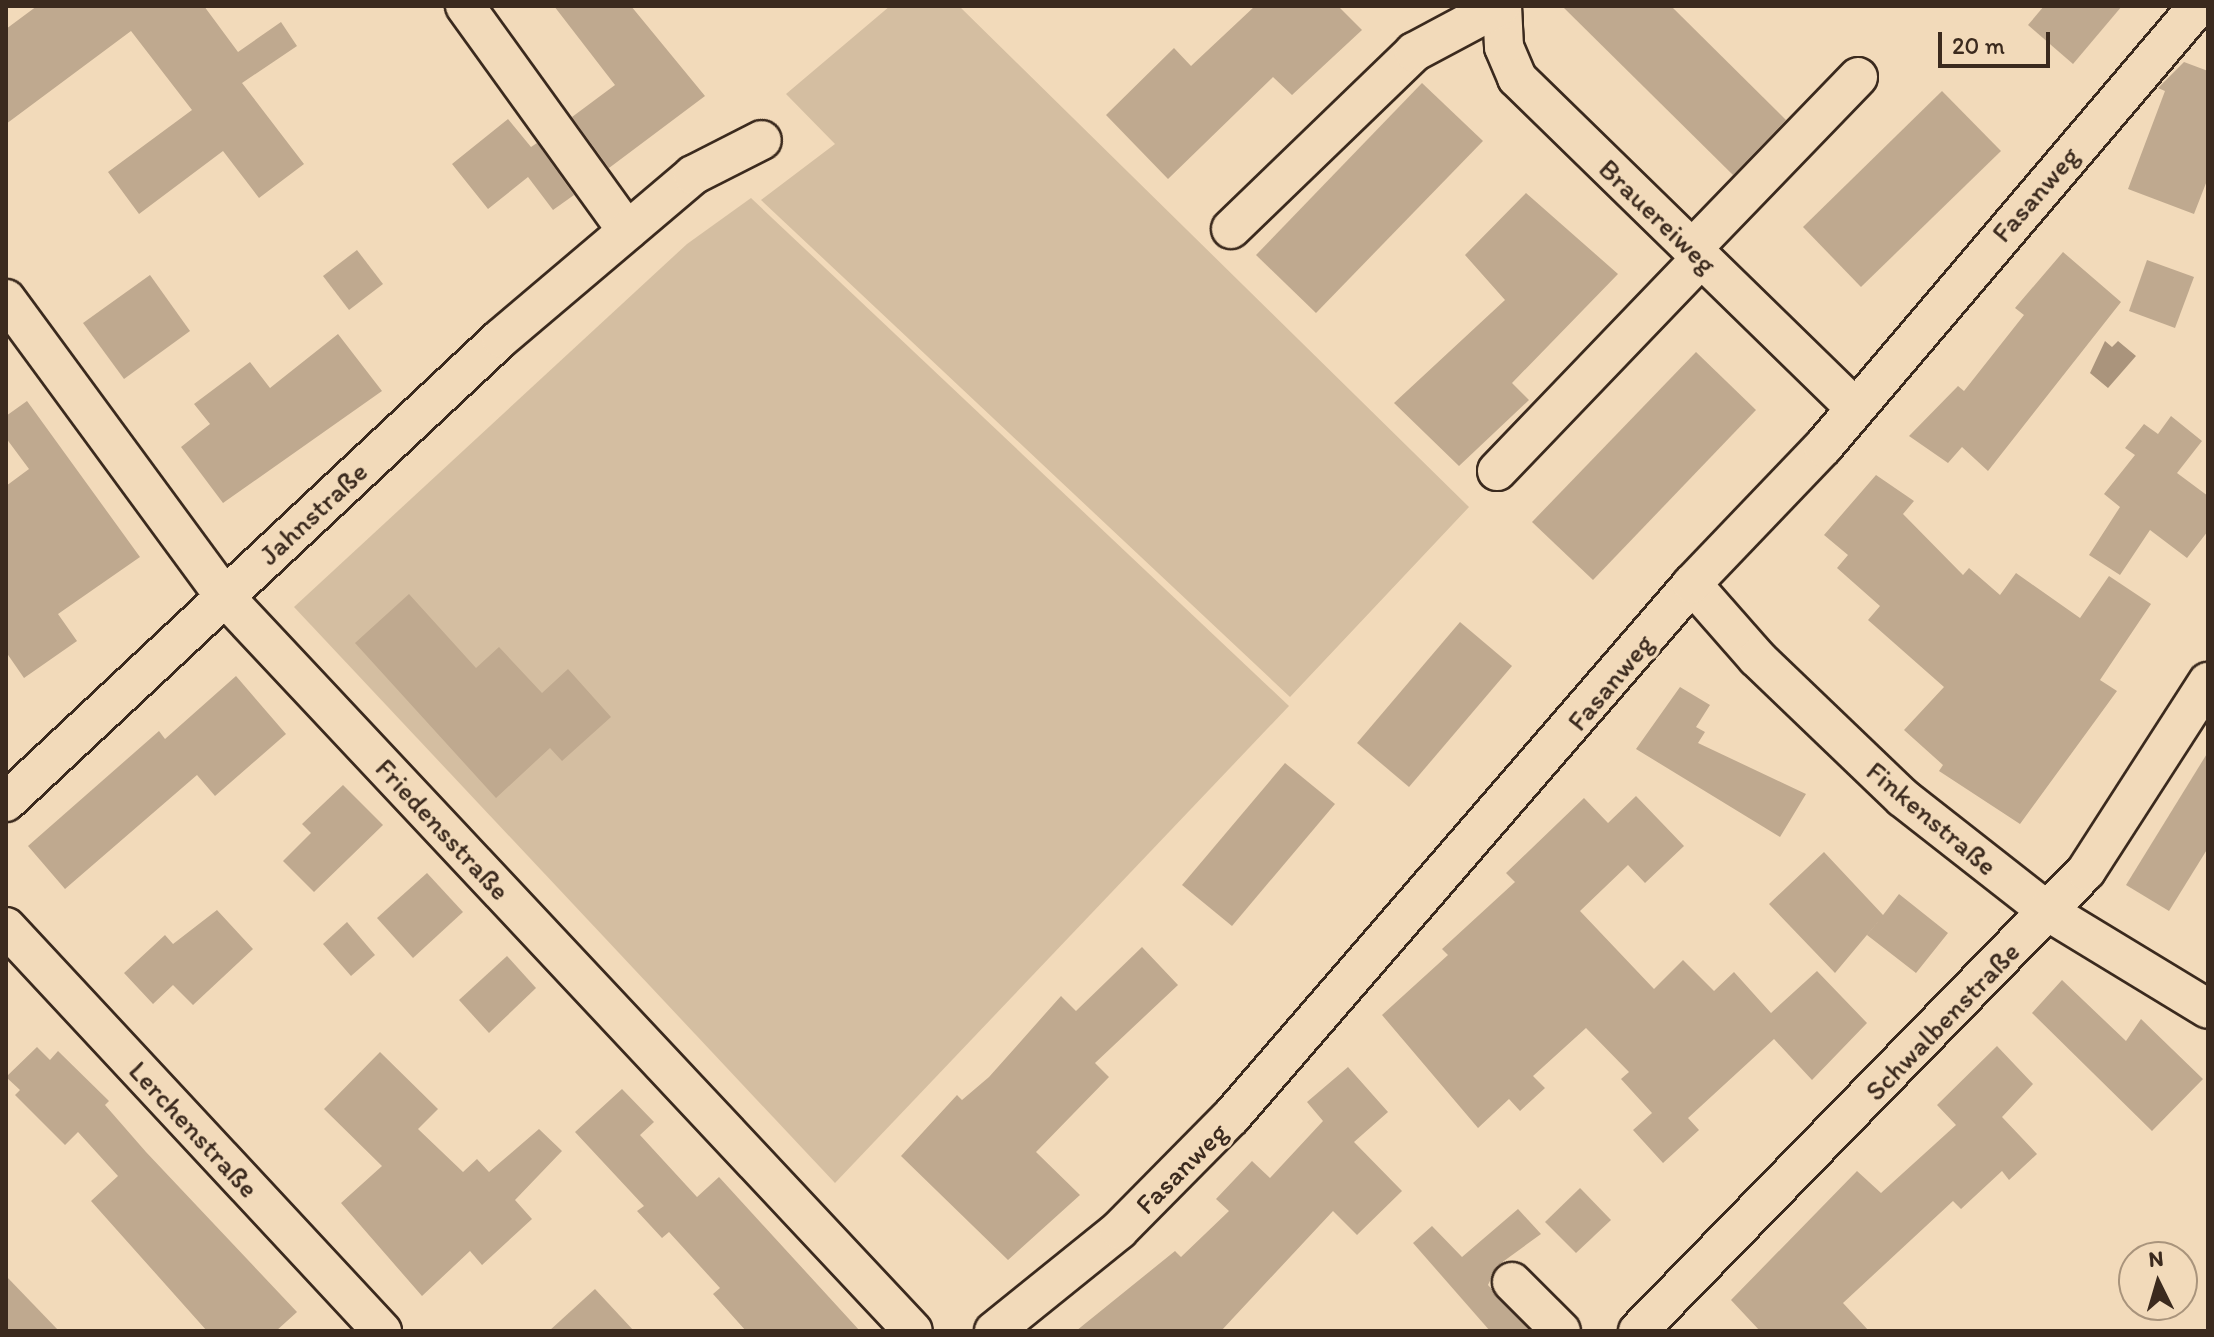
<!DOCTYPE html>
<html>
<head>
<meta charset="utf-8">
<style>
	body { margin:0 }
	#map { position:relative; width:2214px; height:1337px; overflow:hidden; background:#f2daba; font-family:Itim,sans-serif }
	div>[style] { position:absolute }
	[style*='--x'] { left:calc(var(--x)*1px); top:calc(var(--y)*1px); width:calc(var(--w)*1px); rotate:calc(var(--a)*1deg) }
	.green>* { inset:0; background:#d4bea1 }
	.water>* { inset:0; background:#aa947c }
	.building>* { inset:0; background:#bfa98f }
	.roads { filter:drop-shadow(2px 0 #3b2a1e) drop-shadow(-2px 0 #3b2a1e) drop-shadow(0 2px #3b2a1e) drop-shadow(0 -2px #3b2a1e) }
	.minor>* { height:38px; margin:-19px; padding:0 19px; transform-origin:19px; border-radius:19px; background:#f2daba }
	span { translate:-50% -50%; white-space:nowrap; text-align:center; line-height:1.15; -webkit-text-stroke:7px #f2daba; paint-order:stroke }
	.street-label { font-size:28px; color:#3b2a1e }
	.frame { position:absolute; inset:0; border:8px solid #3b2a1e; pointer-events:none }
	.north { position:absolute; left:2118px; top:1241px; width:80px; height:80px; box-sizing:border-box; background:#f2daba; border:2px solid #a9947c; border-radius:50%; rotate:355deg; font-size:22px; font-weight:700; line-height:32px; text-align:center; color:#3b2a1e }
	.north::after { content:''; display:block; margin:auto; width:28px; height:36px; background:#3b2a1e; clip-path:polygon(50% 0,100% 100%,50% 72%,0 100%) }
	.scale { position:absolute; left:1938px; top:32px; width:112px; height:36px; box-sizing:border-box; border:4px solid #3b2a1e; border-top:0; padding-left:10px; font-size:24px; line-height:28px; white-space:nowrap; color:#3b2a1e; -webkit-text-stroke:6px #f2daba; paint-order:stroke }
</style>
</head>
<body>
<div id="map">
	<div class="green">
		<div style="clip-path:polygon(890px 6px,959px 6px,1469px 507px,1290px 697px,761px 200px,835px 144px,786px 94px)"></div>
		<div style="clip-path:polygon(751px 198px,1289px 706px,835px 1183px,294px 607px,687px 244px)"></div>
	</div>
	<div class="water">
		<div style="clip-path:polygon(2105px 341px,2112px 347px,2118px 341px,2136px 356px,2108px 388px,2090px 373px)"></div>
	</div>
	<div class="building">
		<div style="clip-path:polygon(37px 6px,204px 6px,238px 52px,281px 22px,297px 46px,242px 83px,304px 164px,259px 198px,223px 151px,139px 214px,108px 172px,192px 110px,131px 31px,6px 124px,6px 29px)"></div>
		<div style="clip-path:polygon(554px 6px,631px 6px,705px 96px,609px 168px,572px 117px,615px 85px)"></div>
		<div style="clip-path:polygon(1255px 6px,1338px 6px,1362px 30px,1292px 95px,1273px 77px,1168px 179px,1106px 115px,1174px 48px,1191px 66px)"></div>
		<div style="clip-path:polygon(1562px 6px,1671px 6px,1786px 120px,1733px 175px)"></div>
		<div style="clip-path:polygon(2044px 6px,2122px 6px,2073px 64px,2028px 25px)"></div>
		<div style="clip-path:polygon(2184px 62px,2208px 71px,2208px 178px,2194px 214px,2128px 189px,2165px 91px,2158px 88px)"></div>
		<div style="clip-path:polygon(1422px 83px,1483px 141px,1316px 313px,1256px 255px)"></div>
		<div style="clip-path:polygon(1942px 91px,2001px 151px,1861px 287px,1803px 227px)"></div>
		<div style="clip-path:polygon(508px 119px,531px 147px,537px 143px,574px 195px,553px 210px,528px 177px,488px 209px,452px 164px)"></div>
		<div style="clip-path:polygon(1526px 193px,1618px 274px,1512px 383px,1529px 400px,1459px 466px,1394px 403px,1505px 300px,1465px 255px)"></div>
		<div style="clip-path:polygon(357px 250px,383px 284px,349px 310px,323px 276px)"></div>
		<div style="clip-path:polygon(2063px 252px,2121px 302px,1988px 471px,1962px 447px,1948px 463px,1909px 436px,1958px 386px,1964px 391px,2024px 315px,2015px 308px)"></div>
		<div style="clip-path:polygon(2147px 260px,2194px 277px,2175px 328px,2129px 311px)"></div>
		<div style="clip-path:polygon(150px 275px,190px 331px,124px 379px,83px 323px)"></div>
		<div style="clip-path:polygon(338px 334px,382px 391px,223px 503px,181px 447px,210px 424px,194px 404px,250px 362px,270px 388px)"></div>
		<div style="clip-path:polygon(1696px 352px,1756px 410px,1593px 580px,1532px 522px)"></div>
		<div style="clip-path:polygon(27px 401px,140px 557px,58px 614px,77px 641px,24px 678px,6px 652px,6px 486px,29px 469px,6px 438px,6px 416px)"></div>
		<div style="clip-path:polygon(2171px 416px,2202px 441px,2177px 473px,2208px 496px,2208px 531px,2187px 558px,2150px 530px,2120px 575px,2089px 555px,2120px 507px,2104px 494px,2135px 455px,2125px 448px,2144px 424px,2158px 434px)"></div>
		<div style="clip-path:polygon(1876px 475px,1914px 501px,1903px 514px,1963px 575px,1969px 568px,2000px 595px,2016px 573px,2080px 618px,2109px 576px,2151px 604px,2100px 680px,2117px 691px,2020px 824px,1939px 771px,1943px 765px,1904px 730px,1944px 687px,1868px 620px,1880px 606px,1837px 568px,1848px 555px,1824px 535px)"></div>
		<div style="clip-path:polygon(409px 594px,476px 668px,499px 647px,542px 693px,568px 669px,611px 717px,562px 761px,550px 748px,496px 798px,355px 643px)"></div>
		<div style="clip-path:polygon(1460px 622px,1512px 666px,1409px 787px,1357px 743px)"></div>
		<div style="clip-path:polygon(236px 676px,286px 734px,215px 796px,197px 775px,65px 889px,28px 846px,159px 731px,165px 739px)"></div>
		<div style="clip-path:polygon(1680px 687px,1710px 705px,1696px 727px,1705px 732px,1698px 743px,1806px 794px,1780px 837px,1636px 749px)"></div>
		<div style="clip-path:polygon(2208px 752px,2208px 848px,2169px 911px,2126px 885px)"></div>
		<div style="clip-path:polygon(1285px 763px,1335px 804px,1232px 926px,1182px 885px)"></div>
		<div style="clip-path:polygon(343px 785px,383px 825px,314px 892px,283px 861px,311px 833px,302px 824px)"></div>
		<div style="clip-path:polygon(1636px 796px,1684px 846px,1645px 883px,1628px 865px,1580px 911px,1654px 989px,1683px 960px,1714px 991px,1734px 972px,1771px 1013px,1817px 971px,1867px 1023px,1812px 1080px,1774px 1039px,1688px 1118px,1699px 1130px,1663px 1163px,1633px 1130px,1652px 1113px,1621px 1079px,1629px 1072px,1586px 1028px,1533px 1076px,1545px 1088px,1520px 1111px,1509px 1099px,1478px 1128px,1382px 1015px,1448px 955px,1442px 949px,1515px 882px,1506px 873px,1584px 798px,1608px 823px)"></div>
		<div style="clip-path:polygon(1824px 852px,1883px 915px,1899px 894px,1948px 933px,1916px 973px,1867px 935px,1882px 917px,1835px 973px,1769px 904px)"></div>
		<div style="clip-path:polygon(427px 873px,463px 912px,413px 958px,377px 918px)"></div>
		<div style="clip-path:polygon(217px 910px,253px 949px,193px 1005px,173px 985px,153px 1004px,124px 973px,165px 935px,173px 944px)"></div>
		<div style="clip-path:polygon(347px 922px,375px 955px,351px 976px,323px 944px)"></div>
		<div style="clip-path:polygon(1142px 947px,1178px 985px,1095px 1063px,1109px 1077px,1036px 1152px,1080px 1195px,1008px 1260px,901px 1156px,957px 1095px,962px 1100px,989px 1077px,1061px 996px,1076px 1011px)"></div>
		<div style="clip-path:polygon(507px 956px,536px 988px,489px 1033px,459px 1000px)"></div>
		<div style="clip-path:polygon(2062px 980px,2126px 1041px,2141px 1019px,2203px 1079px,2152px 1131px,2032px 1013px)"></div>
		<div style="clip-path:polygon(1997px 1046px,2033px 1084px,2002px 1117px,2037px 1154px,2009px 1180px,2002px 1171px,1961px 1209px,1953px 1201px,1843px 1303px,1869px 1331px,1760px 1331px,1731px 1300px,1857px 1171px,1881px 1193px,1956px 1125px,1937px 1105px)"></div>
		<div style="clip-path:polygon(37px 1047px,50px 1060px,58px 1051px,109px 1101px,105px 1105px,146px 1152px,297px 1312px,276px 1331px,207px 1331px,91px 1201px,118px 1176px,78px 1132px,65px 1145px,15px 1095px,20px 1090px,6px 1077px)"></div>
		<div style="clip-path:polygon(380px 1052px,438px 1109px,418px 1129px,463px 1172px,477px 1159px,489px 1172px,539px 1129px,562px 1151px,515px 1200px,532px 1219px,482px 1265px,470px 1251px,422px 1296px,341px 1203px,382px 1166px,324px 1109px)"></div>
		<div style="clip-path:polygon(1348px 1067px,1388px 1112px,1354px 1142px,1402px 1191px,1357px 1235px,1333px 1211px,1221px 1331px,1076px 1331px,1175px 1251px,1181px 1257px,1229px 1211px,1216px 1199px,1252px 1161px,1270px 1178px,1323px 1121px,1307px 1102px)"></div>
		<div style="clip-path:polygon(622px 1089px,654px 1122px,640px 1135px,697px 1197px,719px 1177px,860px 1331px,746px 1331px,713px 1294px,720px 1288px,669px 1232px,662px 1238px,637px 1211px,644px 1206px,575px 1132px)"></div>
		<div style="clip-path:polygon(1580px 1188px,1611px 1220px,1576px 1253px,1545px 1222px)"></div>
		<div style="clip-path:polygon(1518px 1209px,1541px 1234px,1497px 1266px,1488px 1285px,1530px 1331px,1490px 1331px,1413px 1243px,1432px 1226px,1462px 1257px)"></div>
		<div style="clip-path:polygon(6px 1276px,59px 1331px,6px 1331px)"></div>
		<div style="clip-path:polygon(595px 1289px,634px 1331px,549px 1331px)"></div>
	</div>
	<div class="roads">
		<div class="minor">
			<div style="--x:465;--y:6;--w:277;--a:54.2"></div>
			<div style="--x:1502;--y:6;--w:41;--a:87.2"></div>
			<div style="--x:1504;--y:47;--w:34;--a:67"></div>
			<div style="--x:1517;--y:78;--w:468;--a:44.3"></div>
			<div style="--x:1231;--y:229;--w:255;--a:-44"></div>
			<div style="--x:1414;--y:52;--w:98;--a:-28.1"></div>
			<div style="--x:1692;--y:249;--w:239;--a:-46"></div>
			<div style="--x:6;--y:299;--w:368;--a:53.7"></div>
			<div style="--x:224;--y:596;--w:1007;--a:46.85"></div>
			<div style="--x:1497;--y:471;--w:295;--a:-46.2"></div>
			<div style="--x:1692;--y:584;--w:98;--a:48.7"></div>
			<div style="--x:1757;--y:658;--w:202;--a:43.8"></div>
			<div style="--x:1903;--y:798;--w:183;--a:38.1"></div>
			<div style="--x:2047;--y:911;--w:188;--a:31.3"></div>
			<div style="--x:6;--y:802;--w:678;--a:-43.15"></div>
			<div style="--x:501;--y:338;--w:252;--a:-40.3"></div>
			<div style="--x:693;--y:175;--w:77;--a:-26.9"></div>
			<div style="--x:6;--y:927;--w:552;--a:47.06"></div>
			<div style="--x:1512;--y:1282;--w:69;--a:45"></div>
			<div style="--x:994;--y:1331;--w:161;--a:-38.9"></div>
			<div style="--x:1119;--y:1230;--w:159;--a:-45.3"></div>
			<div style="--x:1231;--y:1117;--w:705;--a:-49.14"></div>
			<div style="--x:1692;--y:584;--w:190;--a:-46.3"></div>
			<div style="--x:1823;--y:447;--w:579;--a:-49.62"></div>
			<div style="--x:1638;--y:1331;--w:642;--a:-45.76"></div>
			<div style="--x:2086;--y:871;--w:225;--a:-57.2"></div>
		</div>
	</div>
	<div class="street-label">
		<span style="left:2035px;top:194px;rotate:-49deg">Fasanweg</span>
		<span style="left:1658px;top:216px;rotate:44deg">Brauereiweg</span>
		<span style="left:313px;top:513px;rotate:-43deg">Jahnstraße</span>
		<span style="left:1610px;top:682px;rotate:-50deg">Fasanweg</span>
		<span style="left:1932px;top:818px;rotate:40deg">Finkenstraße</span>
		<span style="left:443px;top:829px;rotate:47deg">Friedensstraße</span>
		<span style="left:1942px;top:1021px;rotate:-46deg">Schwalbenstraße</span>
		<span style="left:194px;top:1129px;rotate:47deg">Lerchenstraße</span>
		<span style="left:1181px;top:1168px;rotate:-45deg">Fasanweg</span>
	</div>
	<div class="frame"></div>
	<div class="north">N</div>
	<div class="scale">20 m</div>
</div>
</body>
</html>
